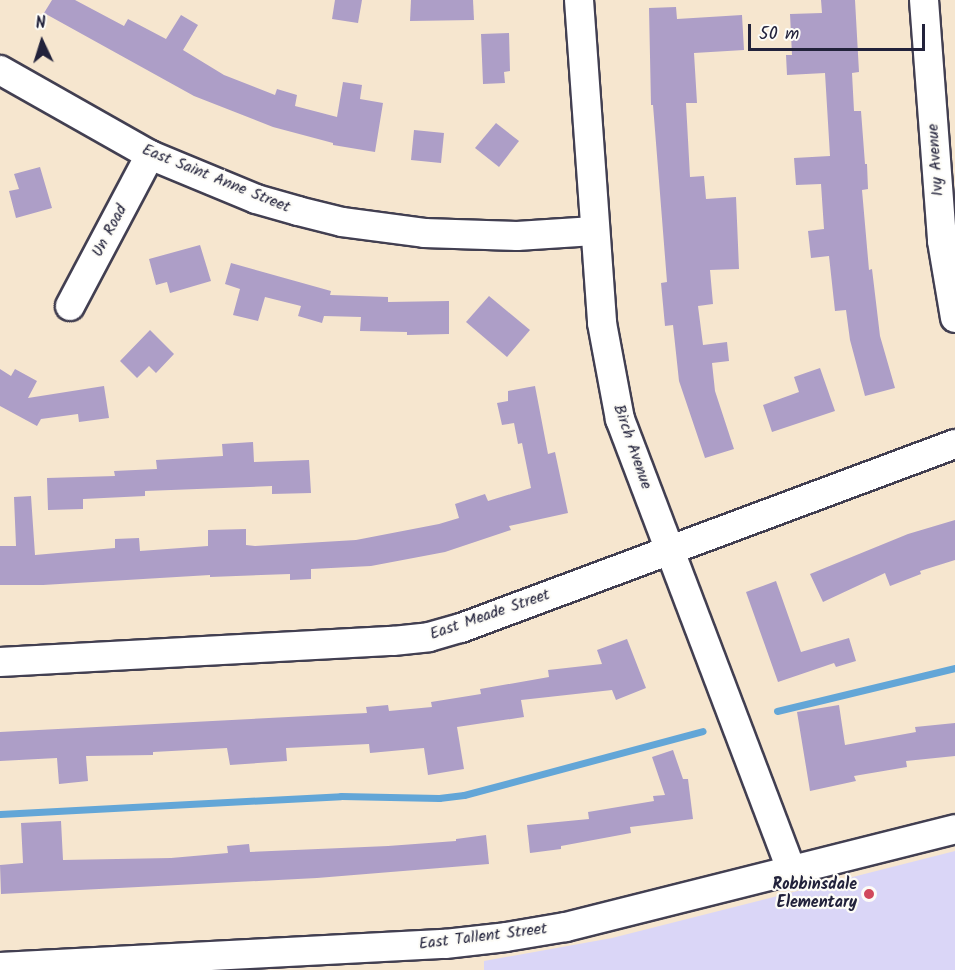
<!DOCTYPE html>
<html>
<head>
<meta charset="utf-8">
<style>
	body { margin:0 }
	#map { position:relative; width:955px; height:970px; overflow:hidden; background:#f6e6cf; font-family:Kalam,sans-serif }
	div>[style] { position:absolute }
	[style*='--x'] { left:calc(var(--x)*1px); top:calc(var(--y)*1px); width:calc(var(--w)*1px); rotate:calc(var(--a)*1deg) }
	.built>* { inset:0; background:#dad6f7 }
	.stream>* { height:7px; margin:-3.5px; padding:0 3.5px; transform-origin:3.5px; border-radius:3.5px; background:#63a6d7 }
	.building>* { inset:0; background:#ad9ec7 }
	.roads { filter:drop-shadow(2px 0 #423f51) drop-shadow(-2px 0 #423f51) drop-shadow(0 2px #423f51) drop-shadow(0 -2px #423f51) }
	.minor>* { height:28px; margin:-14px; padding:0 14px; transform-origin:14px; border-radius:14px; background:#fff }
	.dots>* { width:16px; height:16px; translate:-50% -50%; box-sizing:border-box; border:3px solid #fdfcf7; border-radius:50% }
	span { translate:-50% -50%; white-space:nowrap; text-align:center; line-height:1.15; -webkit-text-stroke:4.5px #fdfcf7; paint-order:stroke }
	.street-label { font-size:16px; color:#22223b }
	.poi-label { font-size:16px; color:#22223b; font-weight:700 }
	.right { translate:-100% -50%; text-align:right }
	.north { position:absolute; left:12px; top:12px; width:60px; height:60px; -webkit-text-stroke:4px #fdfcf7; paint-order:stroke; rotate:356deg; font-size:16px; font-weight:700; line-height:24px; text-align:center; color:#22223b }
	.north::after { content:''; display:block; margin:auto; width:21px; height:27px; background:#22223b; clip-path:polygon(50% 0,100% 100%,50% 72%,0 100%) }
	.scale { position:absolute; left:748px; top:24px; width:177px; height:27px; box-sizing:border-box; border:3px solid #22223b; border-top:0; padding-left:8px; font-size:18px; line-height:21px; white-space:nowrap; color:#22223b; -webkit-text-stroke:4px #fdfcf7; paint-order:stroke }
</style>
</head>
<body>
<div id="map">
	<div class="built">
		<div style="clip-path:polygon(955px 851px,955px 970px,484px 970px,484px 961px,612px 938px)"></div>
	</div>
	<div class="stream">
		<div style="--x:777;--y:711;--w:183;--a:-13.6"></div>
		<div style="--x:0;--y:814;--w:341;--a:-3"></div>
		<div style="--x:341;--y:796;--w:98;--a:1.2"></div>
		<div style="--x:439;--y:798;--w:25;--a:-7"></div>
		<div style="--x:464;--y:795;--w:247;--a:-15"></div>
	</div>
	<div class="building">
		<div style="clip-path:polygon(52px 0,75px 0,124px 26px,128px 19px,166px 39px,181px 15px,198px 25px,183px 50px,224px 75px,275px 95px,277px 89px,297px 95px,295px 106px,337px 117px,343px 82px,362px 85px,360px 99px,383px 103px,375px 152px,333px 145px,333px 143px,273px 127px,194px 96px,44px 13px)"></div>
		<div style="clip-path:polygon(335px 0,362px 0,358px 23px,332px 19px)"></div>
		<div style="clip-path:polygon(411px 0,473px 0,474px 20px,410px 21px)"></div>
		<div style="clip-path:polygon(821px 0,855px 0,859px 72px,852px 73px,854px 111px,861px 111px,865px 164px,867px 164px,868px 189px,862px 190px,869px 270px,872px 269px,880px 336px,895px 388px,865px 396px,850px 340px,846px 310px,835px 311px,829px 256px,811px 258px,808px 231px,824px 229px,821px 184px,796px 185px,794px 158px,830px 156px,825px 73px,787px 75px,786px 55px,792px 55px,790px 14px,822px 13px)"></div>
		<div style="clip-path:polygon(676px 7px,677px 19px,742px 15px,744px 50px,694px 53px,697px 103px,686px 103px,690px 177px,704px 176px,706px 199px,736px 197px,739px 269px,710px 270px,713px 304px,698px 306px,703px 345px,727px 342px,729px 361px,712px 363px,715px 391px,734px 449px,705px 458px,679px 381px,673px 325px,665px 326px,661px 283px,667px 282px,653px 105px,651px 105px,649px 8px)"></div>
		<div style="clip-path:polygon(509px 33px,510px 71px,504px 72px,505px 83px,483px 84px,481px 34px)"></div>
		<div style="clip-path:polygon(496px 123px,519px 141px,499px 167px,475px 148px)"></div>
		<div style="clip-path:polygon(414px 130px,444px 133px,441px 163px,411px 160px)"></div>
		<div style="clip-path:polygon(40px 167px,52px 208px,16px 218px,9px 191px,19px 189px,14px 174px)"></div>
		<div style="clip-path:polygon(200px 245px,211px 281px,170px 293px,167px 282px,156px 285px,149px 259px)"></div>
		<div style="clip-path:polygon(231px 263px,331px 291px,330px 295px,388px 297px,388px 302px,449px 301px,449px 334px,407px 335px,407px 332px,360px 331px,361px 317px,324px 316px,322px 323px,298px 316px,301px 306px,265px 297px,258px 321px,233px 315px,240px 289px,225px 284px)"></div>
		<div style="clip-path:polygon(489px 296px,530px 330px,507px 357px,466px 322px)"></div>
		<div style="clip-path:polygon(150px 330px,174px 354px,156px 373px,149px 366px,137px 378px,120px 361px)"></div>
		<div style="clip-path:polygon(820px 368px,835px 411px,772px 432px,763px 405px,799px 392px,794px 377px)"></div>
		<div style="clip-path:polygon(0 369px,11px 376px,15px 369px,37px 381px,28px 398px,104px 386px,109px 418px,79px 422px,78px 414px,41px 419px,37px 426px,0 406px)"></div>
		<div style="clip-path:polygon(535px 386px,548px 454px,555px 452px,568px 513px,509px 526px,511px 530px,445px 552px,371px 566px,311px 569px,311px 579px,290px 580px,290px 574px,210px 577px,210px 575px,43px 585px,0 585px,0 546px,16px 546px,14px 497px,31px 496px,35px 555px,115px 548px,115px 539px,139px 538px,140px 551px,208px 546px,208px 530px,246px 529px,246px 545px,255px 546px,356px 540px,439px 524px,459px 518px,455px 504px,485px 494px,488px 501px,531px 488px,522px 443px,518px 444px,514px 423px,502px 425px,497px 403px,508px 401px,508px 391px)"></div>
		<div style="clip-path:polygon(253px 442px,254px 462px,309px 460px,311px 493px,272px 494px,272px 486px,145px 491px,145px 496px,83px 499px,83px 509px,48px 510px,47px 478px,115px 476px,114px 471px,157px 469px,156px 460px,223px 456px,222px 444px)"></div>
		<div style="clip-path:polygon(955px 520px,955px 560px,920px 571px,921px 574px,890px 586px,885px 573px,823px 602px,810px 574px,908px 534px)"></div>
		<div style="clip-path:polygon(776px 581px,801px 652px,849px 638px,856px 661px,836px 667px,834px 663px,778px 682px,746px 592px)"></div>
		<div style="clip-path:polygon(627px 639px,646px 688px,616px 700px,612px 690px,521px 700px,524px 717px,457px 727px,464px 769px,428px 775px,424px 748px,370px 753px,369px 744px,286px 748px,287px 761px,230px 765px,227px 748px,153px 752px,153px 755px,86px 756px,88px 781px,59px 784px,57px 758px,0 761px,0 732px,367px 713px,366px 707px,388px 705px,389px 711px,432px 707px,431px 702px,481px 694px,480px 689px,549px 677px,548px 670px,602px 664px,597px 650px)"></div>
		<div style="clip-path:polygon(839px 705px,845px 745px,916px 732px,915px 727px,955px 723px,955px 756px,906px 761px,907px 767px,854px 776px,856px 781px,810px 791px,797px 712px)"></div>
		<div style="clip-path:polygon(673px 750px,683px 779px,688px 779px,693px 819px,630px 827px,631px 833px,561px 846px,561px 849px,530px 853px,527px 825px,589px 819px,588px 812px,654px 801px,653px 796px,665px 795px,652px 757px)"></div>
		<div style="clip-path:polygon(61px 821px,63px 860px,171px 858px,228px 853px,227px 846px,249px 844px,250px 852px,388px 846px,456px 841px,456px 839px,486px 835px,489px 864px,317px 878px,1px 894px,0 865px,23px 863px,21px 823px)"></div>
	</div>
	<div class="roads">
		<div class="minor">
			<div style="--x:579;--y:0;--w:324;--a:85.9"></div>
			<div style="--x:602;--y:323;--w:98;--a:79.4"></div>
			<div style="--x:620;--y:419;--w:481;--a:69.2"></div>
			<div style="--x:924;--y:0;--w:242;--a:85.7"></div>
			<div style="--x:942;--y:241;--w:78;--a:80.4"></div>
			<div style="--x:0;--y:70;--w:172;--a:29.5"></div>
			<div style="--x:150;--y:155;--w:115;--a:22.5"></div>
			<div style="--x:256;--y:199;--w:44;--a:15.9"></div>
			<div style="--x:298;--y:211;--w:45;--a:14"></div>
			<div style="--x:342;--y:222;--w:83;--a:7.6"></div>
			<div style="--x:424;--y:233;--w:93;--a:1.8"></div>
			<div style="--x:517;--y:236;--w:77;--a:-3.7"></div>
			<div style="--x:70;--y:306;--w:171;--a:-62.1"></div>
			<div style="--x:0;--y:662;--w:394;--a:-3.1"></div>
			<div style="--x:393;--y:641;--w:36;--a:-6"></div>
			<div style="--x:429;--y:637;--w:33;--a:-16"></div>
			<div style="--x:461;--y:628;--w:527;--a:-20.43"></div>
			<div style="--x:0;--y:967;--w:446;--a:-3"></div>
			<div style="--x:445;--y:944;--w:61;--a:-6.5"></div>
			<div style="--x:506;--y:937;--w:61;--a:-9.5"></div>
			<div style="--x:566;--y:927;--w:401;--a:-14.1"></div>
		</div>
	</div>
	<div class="dots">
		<div style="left:869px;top:894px;background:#d1495b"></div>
	</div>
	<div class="street-label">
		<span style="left:936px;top:160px;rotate:-94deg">Ivy Avenue</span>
		<span style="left:216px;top:179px;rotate:22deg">East Saint Anne Street</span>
		<span style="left:110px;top:231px;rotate:-62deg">Un Road</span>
		<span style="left:632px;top:447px;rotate:71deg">Birch Avenue</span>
		<span style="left:490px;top:615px;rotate:-19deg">East Meade Street</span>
		<span style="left:483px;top:937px;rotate:-7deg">East Tallent Street</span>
	</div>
	<div class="poi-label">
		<span class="right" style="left:857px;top:894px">Robbinsdale<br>Elementary</span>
	</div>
	<div class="north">N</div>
	<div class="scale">50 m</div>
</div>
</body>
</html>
